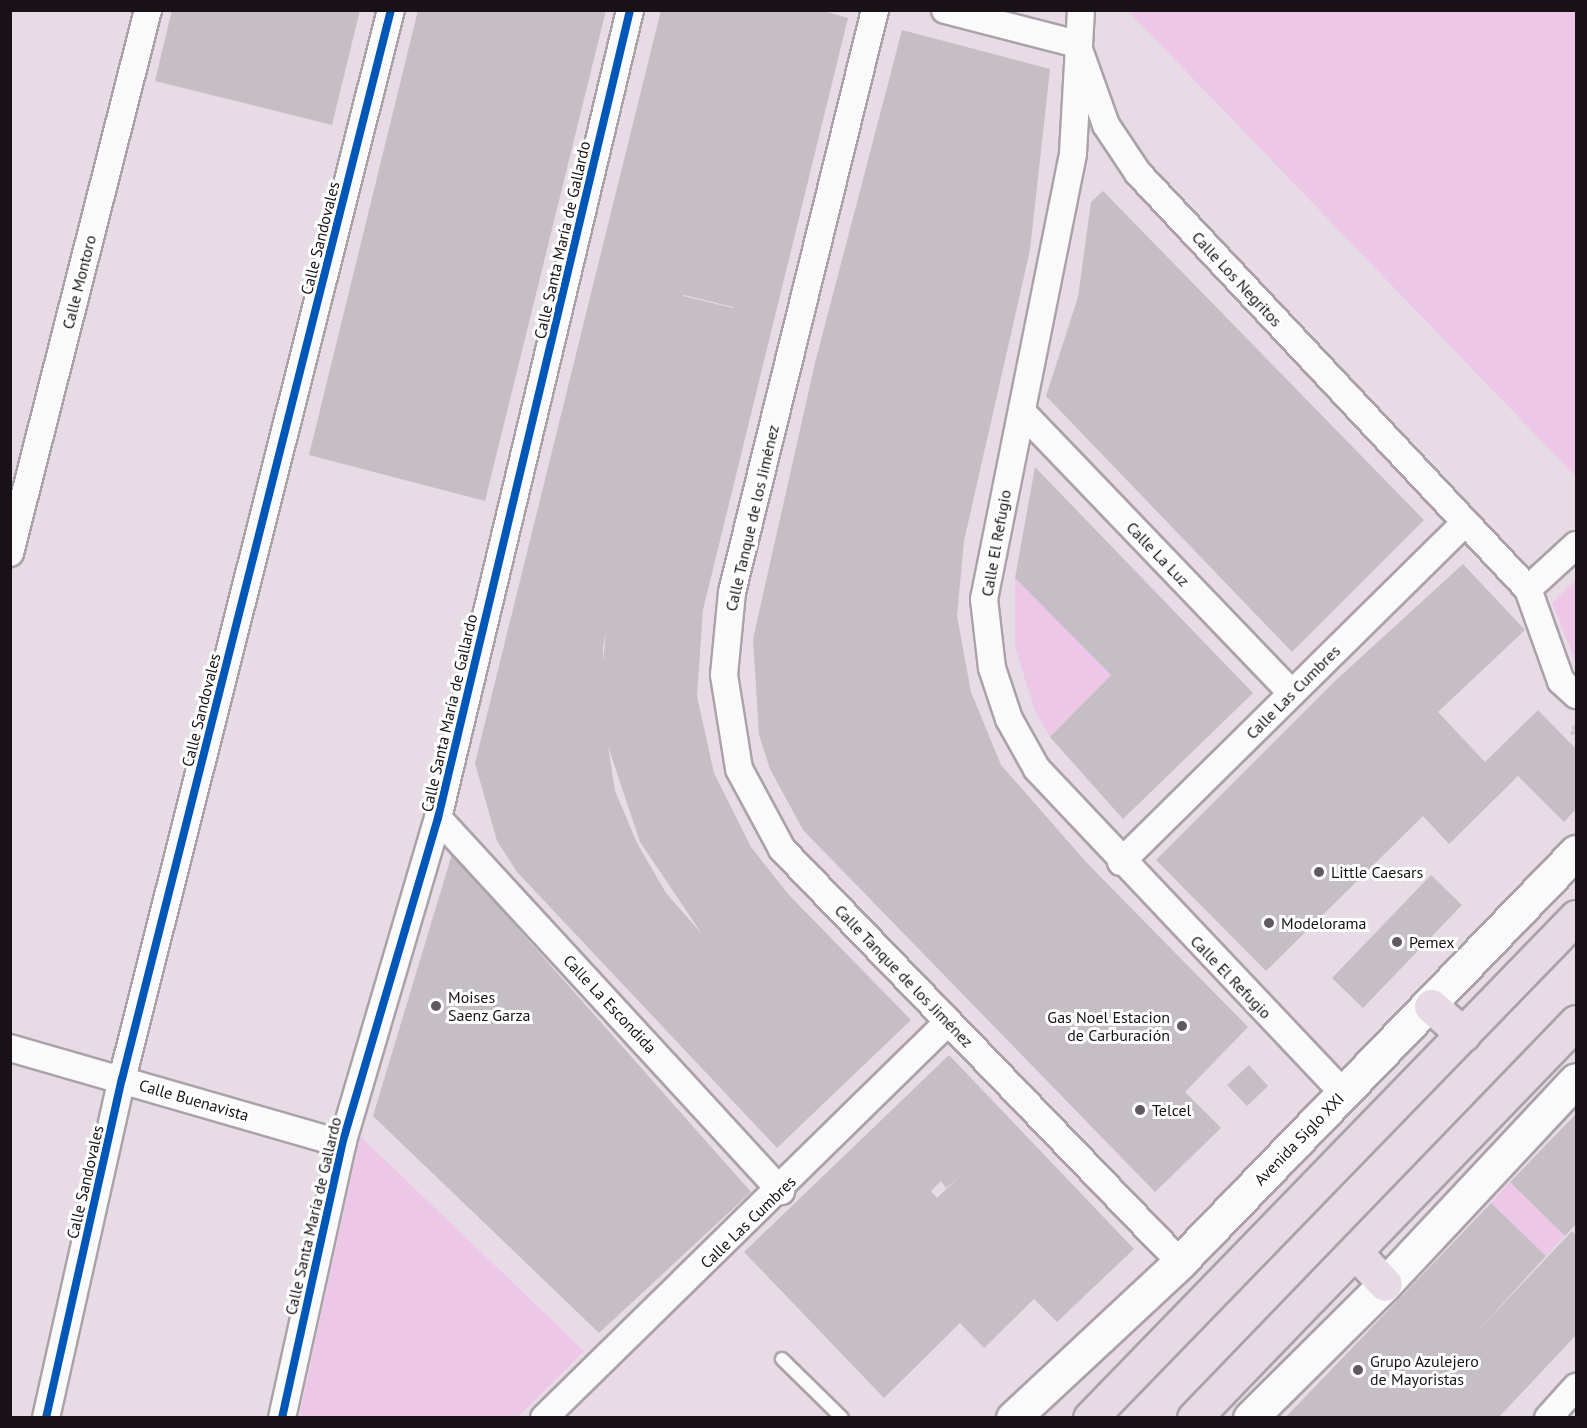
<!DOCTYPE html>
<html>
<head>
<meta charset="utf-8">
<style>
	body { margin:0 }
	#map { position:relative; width:1587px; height:1428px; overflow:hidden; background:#e7dce5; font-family:"PT Sans",sans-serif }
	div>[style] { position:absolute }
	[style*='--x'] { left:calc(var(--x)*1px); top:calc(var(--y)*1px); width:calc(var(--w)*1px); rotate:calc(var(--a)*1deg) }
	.green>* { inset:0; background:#ecc7e8 }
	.building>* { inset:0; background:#c5bec5 }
	.path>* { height:4px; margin-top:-2px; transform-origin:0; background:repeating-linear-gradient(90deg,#cdcacc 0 4.5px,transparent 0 9px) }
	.roads { filter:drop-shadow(2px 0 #aaa2a8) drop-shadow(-2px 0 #aaa2a8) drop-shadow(0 2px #aaa2a8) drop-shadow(0 -2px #aaa2a8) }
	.lane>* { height:12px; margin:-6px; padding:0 6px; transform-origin:6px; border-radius:6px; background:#fbfafb }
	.street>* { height:26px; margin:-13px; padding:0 13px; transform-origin:13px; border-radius:13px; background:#fbfafb }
	.secondary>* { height:33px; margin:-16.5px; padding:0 16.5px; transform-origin:16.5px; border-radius:16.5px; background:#fbfafb }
	.highway>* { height:33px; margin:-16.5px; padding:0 16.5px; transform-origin:16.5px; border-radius:16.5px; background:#e6dbe5 }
	.cycleway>* { height:8px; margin:-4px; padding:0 4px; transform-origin:4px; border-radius:4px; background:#0057b8 }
	.dots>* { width:16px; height:16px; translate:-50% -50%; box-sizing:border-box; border:3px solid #fff; border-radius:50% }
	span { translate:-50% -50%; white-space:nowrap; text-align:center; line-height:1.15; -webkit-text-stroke:6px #fff; paint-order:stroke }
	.street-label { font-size:16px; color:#181217 }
	.poi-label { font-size:16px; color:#181217 }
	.left { translate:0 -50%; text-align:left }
	.right { translate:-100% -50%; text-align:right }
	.frame { position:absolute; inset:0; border:12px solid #181217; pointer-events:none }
</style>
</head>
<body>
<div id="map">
	<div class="green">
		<div style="clip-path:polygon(1128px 11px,1576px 11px,1576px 477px)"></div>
		<div style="clip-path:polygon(1015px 578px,1111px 675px,1050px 737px,1035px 711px,1015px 647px)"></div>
		<div style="clip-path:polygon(1576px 579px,1576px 663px,1552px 603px)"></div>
		<div style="clip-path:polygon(360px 1136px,584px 1351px,518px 1417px,299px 1417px)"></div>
		<div style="clip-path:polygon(1510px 1182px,1565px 1236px,1546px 1256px,1491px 1203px)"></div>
	</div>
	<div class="building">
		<div style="clip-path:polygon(172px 10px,360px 10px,332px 125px,155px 81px)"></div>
		<div style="clip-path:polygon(418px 10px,606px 10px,485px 501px,309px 455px)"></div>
		<div style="clip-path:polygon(evenodd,661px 10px,820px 10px,848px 18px,703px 610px,697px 696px,714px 773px,751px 847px,789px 895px,911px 1020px,777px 1148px,517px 872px,497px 841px,475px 763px,661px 10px,684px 295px,733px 307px,733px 308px,683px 296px,684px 295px,661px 10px,606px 631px,603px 663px,603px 696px,603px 647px,606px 631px,661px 10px,608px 746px,640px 842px,702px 934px,666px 893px,637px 843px,615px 791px,608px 746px)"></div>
		<div style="clip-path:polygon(902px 30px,1050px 69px,1030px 250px,964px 541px,957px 616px,971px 692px,1001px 765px,1087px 863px,1248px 1027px,1185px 1092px,1221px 1128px,1155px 1192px,803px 830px,770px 769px,759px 735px,753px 639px,815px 363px)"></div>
		<div style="clip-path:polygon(1103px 191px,1424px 520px,1292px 652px,1046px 396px,1078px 297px,1091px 202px)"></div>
		<div style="clip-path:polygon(1035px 467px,1253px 693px,1123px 819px,1050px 737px,1111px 675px,1015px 578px)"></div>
		<div style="clip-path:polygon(1463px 564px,1525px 630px,1438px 712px,1485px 762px,1538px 710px,1576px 749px,1576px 809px,1564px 822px,1518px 776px,1449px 844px,1423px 816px,1266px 971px,1156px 860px,1335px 681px)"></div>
		<div style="clip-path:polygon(452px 854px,751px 1192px,599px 1333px,373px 1116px)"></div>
		<div style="clip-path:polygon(1431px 875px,1462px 905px,1363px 1008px,1332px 978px)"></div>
		<div style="clip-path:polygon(evenodd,949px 1055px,1134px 1249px,1057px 1322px,1034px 1299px,984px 1348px,960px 1323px,884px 1398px,744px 1252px,949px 1055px,960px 1176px,937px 1198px,931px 1191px,941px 1181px,946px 1188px,960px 1176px)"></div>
		<div style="clip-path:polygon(1249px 1065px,1268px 1086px,1247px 1106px,1227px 1085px)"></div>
		<div style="clip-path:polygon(1576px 1114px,1576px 1224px,1565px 1236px,1510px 1182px)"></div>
		<div style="clip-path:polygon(1491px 1203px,1546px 1256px,1472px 1337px,1572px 1231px,1576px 1235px,1576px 1335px,1515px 1400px,1498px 1418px,1285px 1418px)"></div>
	</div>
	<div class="path">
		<div style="--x:1576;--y:726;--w:7;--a:135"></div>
		<div style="--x:1571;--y:731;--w:7;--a:45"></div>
	</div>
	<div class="roads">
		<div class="lane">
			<div style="--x:782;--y:1359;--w:84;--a:44.5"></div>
		</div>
		<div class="street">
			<div style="--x:875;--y:10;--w:599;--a:103.8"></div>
			<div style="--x:732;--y:592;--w:83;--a:95.5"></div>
			<div style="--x:724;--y:675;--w:95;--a:80.9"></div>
			<div style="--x:739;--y:769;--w:91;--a:61.7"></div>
			<div style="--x:782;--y:849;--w:574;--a:46.06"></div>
			<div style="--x:945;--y:10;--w:136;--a:14.4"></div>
			<div style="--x:1077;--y:44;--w:86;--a:70.3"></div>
			<div style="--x:1106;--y:125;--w:58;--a:56.3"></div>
			<div style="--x:1138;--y:173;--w:570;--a:46.85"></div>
			<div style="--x:1528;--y:589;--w:98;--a:70.3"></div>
			<div style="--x:1561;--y:681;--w:21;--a:43"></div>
			<div style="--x:1081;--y:10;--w:144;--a:93.2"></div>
			<div style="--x:1073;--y:154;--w:454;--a:101.3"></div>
			<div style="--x:984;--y:599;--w:69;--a:83.4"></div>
			<div style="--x:992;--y:668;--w:54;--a:71.6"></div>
			<div style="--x:1009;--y:719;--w:57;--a:60.8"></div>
			<div style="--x:1037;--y:769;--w:447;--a:46.6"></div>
			<div style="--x:1024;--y:414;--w:387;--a:46.2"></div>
			<div style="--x:10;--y:553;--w:560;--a:-75.74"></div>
			<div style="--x:1528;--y:589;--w:65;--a:-42.5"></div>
			<div style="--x:438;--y:818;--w:507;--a:47.4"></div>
			<div style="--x:1121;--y:862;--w:483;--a:-44.6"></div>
			<div style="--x:10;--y:1048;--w:346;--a:16.1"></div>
			<div style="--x:46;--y:1418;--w:347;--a:-77.4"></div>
			<div style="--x:122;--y:1079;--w:1102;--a:-75.88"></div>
			<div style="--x:282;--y:1418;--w:280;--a:-77.6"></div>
			<div style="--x:342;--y:1144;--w:340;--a:-73.6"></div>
			<div style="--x:438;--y:818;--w:830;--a:-76.63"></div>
			<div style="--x:544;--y:1418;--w:566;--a:-44.43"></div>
			<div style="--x:1548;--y:1418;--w:42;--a:-47.9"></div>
		</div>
		<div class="secondary">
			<div style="--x:1013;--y:1418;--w:229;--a:-43"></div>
			<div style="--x:1180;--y:1262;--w:570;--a:-46"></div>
			<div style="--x:1250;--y:1418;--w:190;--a:-44.8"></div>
			<div style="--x:1385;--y:1284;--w:279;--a:-46.9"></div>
		</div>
		<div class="highway">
			<div style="--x:1431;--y:1006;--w:43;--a:41.2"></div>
			<div style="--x:1356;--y:1253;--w:42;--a:46.9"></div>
			<div style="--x:1090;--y:1418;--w:698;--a:-45.87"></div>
			<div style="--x:1194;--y:1418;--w:550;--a:-46.03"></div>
		</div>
	</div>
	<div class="cycleway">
		<div style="--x:46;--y:1418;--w:347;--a:-77.4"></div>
		<div style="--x:122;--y:1079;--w:1102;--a:-75.88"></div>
		<div style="--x:282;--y:1418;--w:280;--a:-77.6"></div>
		<div style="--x:342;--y:1144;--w:340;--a:-73.6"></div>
		<div style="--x:438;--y:818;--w:830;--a:-76.63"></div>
	</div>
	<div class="dots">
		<div style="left:1319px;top:872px;background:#60595f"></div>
		<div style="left:1269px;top:923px;background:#60595f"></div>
		<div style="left:1397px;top:942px;background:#60595f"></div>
		<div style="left:436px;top:1006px;background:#60595f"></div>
		<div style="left:1182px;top:1026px;background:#60595f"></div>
		<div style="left:1140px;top:1110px;background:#60595f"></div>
		<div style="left:1358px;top:1370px;background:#60595f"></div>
	</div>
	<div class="street-label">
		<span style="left:320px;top:238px;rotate:-76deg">Calle Sandovales</span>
		<span style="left:562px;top:240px;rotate:-77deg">Calle Santa María de Gallardo</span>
		<span style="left:1237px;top:279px;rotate:47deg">Calle Los Negritos</span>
		<span style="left:79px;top:282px;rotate:-76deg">Calle Montoro</span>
		<span style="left:752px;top:518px;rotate:-77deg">Calle Tanque de los Jiménez</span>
		<span style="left:996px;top:543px;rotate:-80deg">Calle El Refugio</span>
		<span style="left:1158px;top:554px;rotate:46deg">Calle La Luz</span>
		<span style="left:1293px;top:692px;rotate:-45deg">Calle Las Cumbres</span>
		<span style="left:201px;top:710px;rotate:-76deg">Calle Sandovales</span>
		<span style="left:449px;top:713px;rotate:-77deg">Calle Santa María de Gallardo</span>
		<span style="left:904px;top:976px;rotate:46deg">Calle Tanque de los Jiménez</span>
		<span style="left:1231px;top:977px;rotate:46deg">Calle El Refugio</span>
		<span style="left:610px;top:1004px;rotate:47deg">Calle La Escondida</span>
		<span style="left:194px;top:1100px;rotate:16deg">Calle Buenavista</span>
		<span style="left:1299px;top:1139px;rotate:-46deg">Avenida Siglo XXI</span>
		<span style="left:85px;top:1182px;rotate:-77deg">Calle Sandovales</span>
		<span style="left:313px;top:1216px;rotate:-77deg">Calle Santa María de Gallardo</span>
		<span style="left:748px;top:1222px;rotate:-44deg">Calle Las Cumbres</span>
	</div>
	<div class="poi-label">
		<span class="left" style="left:1331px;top:872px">Little Caesars</span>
		<span class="left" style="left:1281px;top:923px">Modelorama</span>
		<span class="left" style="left:1409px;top:942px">Pemex</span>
		<span class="left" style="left:448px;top:1006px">Moises<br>Saenz Garza</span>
		<span class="right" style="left:1170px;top:1026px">Gas Noel Estacion<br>de Carburación</span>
		<span class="left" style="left:1152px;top:1110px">Telcel</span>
		<span class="left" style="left:1370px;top:1370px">Grupo Azulejero<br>de Mayoristas</span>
	</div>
	<div class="frame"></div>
</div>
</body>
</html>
